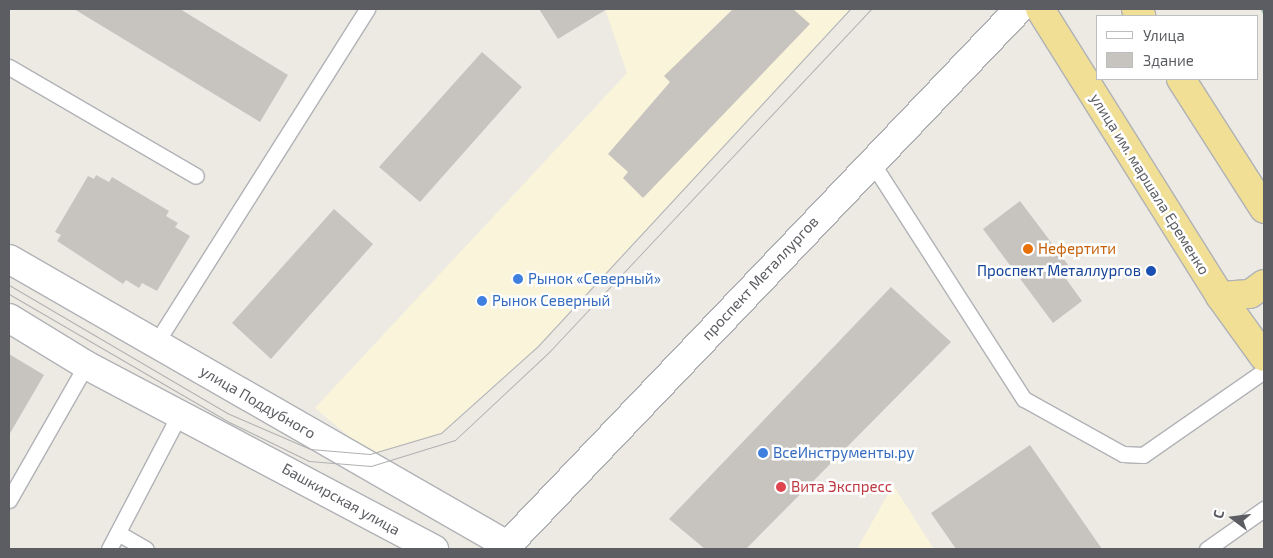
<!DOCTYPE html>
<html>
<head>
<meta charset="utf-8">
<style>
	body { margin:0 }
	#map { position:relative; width:1273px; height:558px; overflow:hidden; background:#eceae3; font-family:"Exo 2",sans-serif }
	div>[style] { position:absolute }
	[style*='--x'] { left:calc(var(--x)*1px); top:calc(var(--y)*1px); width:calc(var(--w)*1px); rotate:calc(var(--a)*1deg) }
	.commercial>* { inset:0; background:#f9f4da }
	.building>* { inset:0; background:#c7c4c0 }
	.path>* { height:3px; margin-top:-1.5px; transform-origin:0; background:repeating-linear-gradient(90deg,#9cc1a9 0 5px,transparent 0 7.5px) }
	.roads { filter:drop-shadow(1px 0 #b0b2b6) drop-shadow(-1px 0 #b0b2b6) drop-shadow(0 1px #b0b2b6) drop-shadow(0 -1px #b0b2b6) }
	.lane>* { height:15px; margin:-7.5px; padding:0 7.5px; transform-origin:7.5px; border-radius:7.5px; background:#fff }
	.street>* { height:28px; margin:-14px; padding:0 14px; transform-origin:14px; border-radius:14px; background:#fff }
	.highway>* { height:28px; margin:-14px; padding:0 14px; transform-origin:14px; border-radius:14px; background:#f0df95 }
	.tram>* { height:1px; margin:-0.5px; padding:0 0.5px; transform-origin:0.5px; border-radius:0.5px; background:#b1b1b2 }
	.dots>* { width:14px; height:14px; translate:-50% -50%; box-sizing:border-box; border:2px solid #fff; border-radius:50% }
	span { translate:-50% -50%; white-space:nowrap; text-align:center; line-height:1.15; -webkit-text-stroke:5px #fff; paint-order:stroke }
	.street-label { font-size:15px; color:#5b5d62 }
	.food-label { font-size:15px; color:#c56008 }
	.left { translate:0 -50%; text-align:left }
	.transit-label { font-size:15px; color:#164399 }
	.right { translate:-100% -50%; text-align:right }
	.shop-label { font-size:15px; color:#366cbe }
	.health-label { font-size:15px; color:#be3a42 }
	.frame { position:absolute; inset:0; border:10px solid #5b5d62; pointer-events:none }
	.legend { position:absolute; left:1096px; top:15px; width:162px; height:65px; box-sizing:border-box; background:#fff; border:1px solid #bdbec0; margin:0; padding:6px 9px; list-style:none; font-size:15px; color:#5b5d62 }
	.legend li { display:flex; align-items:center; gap:10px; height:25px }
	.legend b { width:25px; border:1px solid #bdbec0 }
	.north { position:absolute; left:1208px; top:493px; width:50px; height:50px; -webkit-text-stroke:4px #fff; paint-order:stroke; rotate:285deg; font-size:14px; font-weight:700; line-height:20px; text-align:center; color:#5b5d62 }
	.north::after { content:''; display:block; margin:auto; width:18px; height:22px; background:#5b5d62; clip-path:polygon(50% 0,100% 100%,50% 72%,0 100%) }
</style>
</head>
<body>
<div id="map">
	<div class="commercial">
		<div style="clip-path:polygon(605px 9px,850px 9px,538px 346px,441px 433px,370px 454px,315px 408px,627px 73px)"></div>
		<div style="clip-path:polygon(893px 485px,934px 549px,857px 549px)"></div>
	</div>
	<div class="building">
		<div style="clip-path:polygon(74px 9px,180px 9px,288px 75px,260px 122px)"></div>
		<div style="clip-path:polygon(539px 9px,607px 9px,558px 39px)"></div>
		<div style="clip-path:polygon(733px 9px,793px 9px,810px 24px,643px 198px,623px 178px,628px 172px,608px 154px,670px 82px,664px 76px)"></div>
		<div style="clip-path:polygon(482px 52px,522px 87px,420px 202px,379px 167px)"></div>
		<div style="clip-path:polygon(96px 175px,109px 182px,112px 177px,169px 211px,166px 216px,178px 223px,175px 227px,190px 236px,157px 291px,142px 283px,139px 288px,126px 280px,123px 284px,57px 241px,61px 235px,55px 232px,88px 176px,94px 179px)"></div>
		<div style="clip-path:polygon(1020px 201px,1072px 270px,1064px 276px,1082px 301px,1053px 323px,983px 229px)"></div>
		<div style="clip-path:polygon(334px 209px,373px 244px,271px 359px,232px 323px)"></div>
		<div style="clip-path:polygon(891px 287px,951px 342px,746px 549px,705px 549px,669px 519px)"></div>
		<div style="clip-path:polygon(9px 354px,44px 375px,9px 435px)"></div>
		<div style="clip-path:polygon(1030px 445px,1102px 549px,956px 549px,931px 513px)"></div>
	</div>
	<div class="path">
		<div style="--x:1262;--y:9;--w:4;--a:56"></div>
	</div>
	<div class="roads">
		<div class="lane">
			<div style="--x:9;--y:67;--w:216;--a:30.2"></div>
			<div style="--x:871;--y:161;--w:283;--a:57.3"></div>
			<div style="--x:1024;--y:399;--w:113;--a:29.1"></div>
			<div style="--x:1123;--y:454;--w:20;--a:3"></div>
			<div style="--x:1143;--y:455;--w:147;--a:-34.8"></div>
			<div style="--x:156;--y:343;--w:395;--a:-57.7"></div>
			<div style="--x:9;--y:500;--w:155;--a:-60.3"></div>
			<div style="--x:118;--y:533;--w:32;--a:30"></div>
			<div style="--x:109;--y:549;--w:153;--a:-62.4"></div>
			<div style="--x:1207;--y:549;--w:70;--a:-35.1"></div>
		</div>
		<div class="street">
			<div style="--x:9;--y:259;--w:574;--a:29.87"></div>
			<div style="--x:9;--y:318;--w:90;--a:31.4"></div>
			<div style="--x:86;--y:365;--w:394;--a:27.9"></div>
			<div style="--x:504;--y:549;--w:746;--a:-46.36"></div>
		</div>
		<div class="highway">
			<div style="--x:1040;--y:9;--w:339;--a:57.9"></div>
			<div style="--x:1220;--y:296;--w:75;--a:54.2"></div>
			<div style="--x:1136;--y:9;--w:9;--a:54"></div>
			<div style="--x:1181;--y:79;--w:154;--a:57.4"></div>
			<div style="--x:1220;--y:296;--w:30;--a:-4"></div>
			<div style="--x:1250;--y:294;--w:17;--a:-36"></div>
		</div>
	</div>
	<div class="tram">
		<div style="--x:9;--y:285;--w:253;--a:30.4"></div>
		<div style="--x:227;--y:413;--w:90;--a:23.4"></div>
		<div style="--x:310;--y:449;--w:60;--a:4.8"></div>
		<div style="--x:370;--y:454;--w:74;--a:-16.5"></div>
		<div style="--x:441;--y:433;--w:130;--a:-41.9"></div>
		<div style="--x:538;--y:346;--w:459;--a:-47.2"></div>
		<div style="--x:9;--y:294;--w:255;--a:30.2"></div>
		<div style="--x:229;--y:422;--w:89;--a:26"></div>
		<div style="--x:309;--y:461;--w:62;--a:4.6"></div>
		<div style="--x:371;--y:466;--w:88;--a:-17.2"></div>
		<div style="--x:455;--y:440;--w:129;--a:-43.1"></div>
		<div style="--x:549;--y:352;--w:470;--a:-46.8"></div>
	</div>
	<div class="dots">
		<div style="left:1028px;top:249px;background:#e8710a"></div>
		<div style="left:1151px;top:271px;background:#1a4fb4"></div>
		<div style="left:518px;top:279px;background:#3f7fe0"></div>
		<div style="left:482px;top:301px;background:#3f7fe0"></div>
		<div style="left:763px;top:453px;background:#3f7fe0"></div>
		<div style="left:781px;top:487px;background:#e0444e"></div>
	</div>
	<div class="street-label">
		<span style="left:1150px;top:184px;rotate:58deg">улица им. маршала Еременко</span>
		<span style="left:760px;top:278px;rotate:-47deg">проспект Металлургов</span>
		<span style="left:258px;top:402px;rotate:30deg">улица Поддубного</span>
		<span style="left:341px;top:499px;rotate:29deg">Башкирская улица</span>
	</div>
	<div class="food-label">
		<span class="left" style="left:1038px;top:249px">Нефертити</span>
	</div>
	<div class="transit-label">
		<span class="right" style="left:1141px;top:271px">Проспект Металлургов</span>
	</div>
	<div class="shop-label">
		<span class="left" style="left:528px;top:279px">Рынок «Северный»</span>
		<span class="left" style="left:492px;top:301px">Рынок Северный</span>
		<span class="left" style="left:773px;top:453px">ВсеИнструменты.ру</span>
	</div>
	<div class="health-label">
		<span class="left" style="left:791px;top:487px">Вита Экспресс</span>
	</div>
	<div class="frame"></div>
	<ul class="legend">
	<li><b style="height:6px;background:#fff"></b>Улица</li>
	<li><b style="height:14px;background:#c7c4c0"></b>Здание</li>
	</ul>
	<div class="north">С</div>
</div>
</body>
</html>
